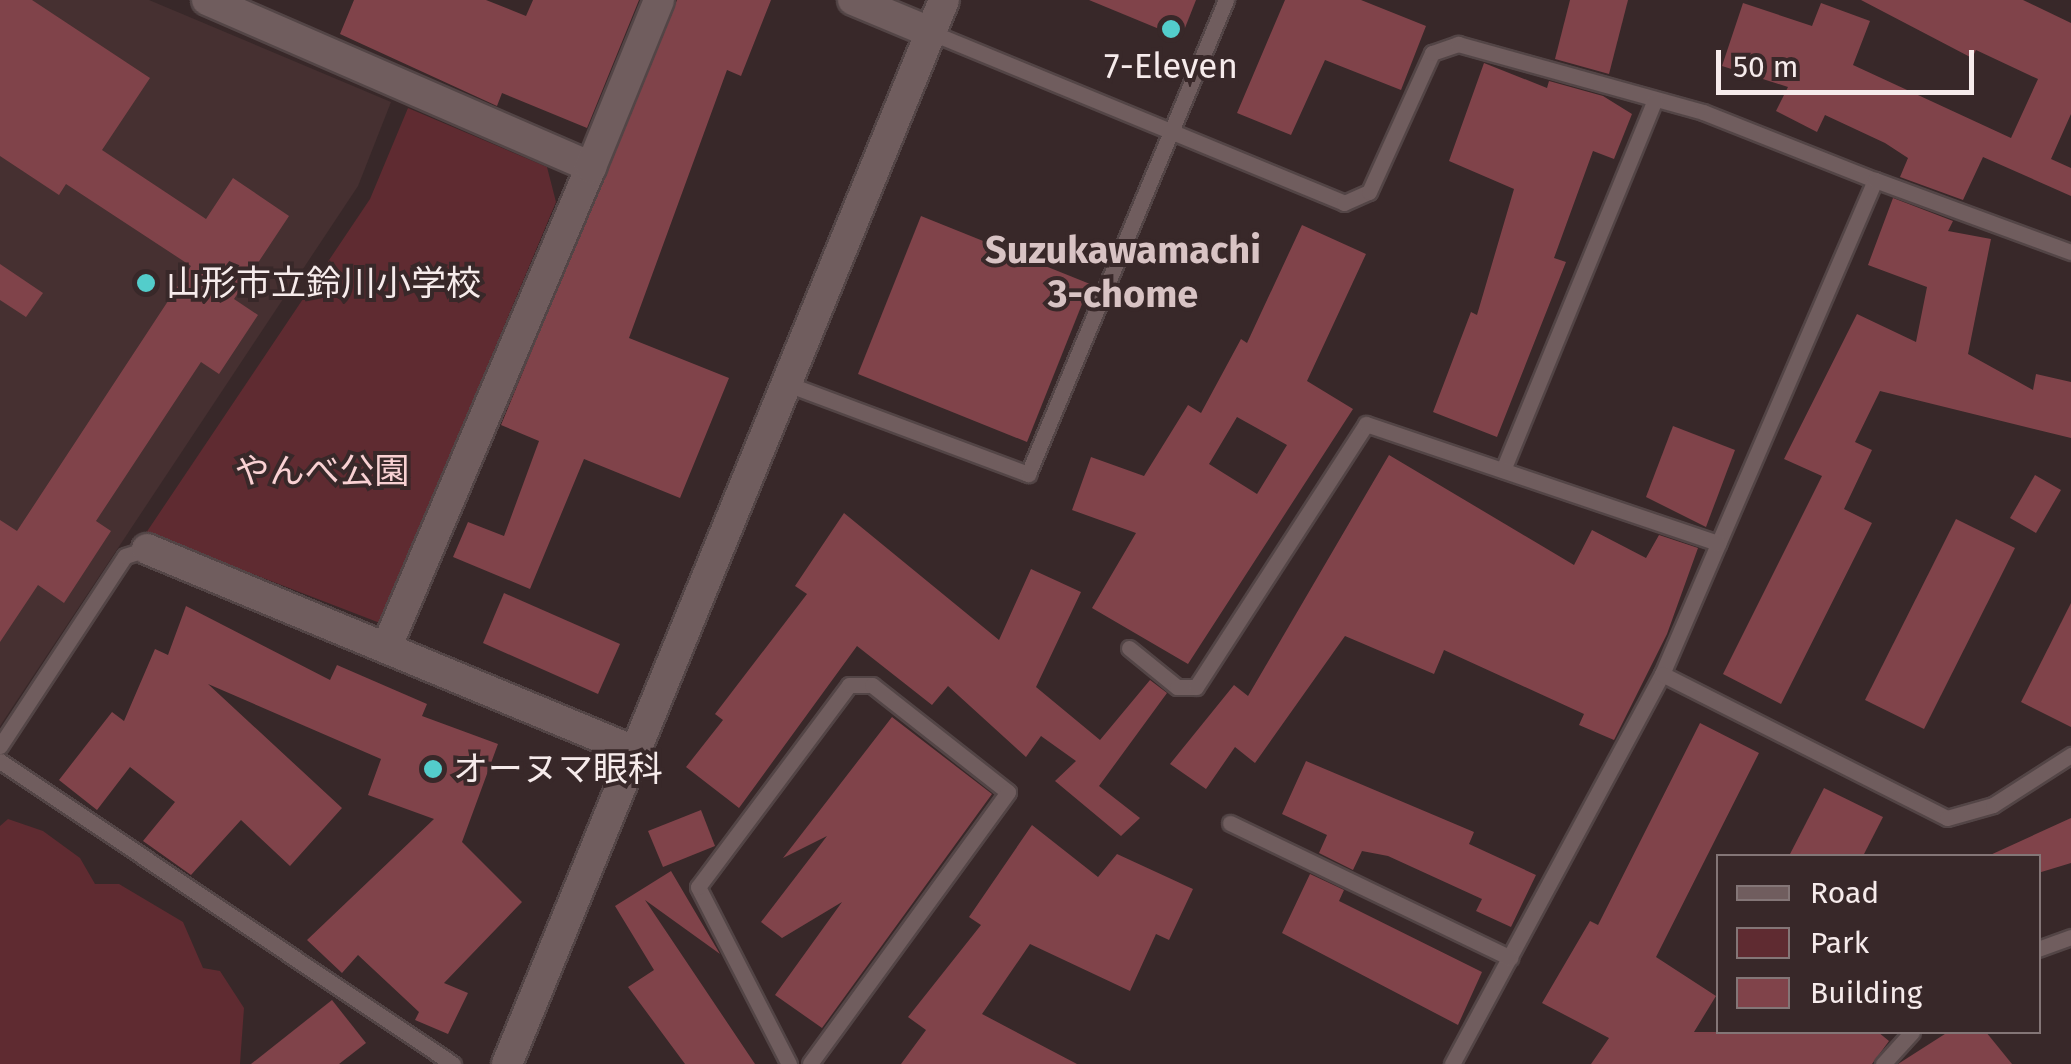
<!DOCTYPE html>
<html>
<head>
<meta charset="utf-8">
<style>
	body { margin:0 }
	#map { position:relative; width:2071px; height:1064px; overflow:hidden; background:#382829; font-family:"Fira Sans","Noto Sans JP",sans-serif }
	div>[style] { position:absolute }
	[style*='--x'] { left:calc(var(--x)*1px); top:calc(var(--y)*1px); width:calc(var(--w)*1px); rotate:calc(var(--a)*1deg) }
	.built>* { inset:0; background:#463031 }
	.green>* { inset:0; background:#5f2b31 }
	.building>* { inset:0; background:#80434a }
	.roads { filter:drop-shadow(2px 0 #534546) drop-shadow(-2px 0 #534546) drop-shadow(0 2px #534546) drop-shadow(0 -2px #534546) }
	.service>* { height:15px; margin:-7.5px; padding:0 7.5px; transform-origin:7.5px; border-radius:7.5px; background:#705d5e }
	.minor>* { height:30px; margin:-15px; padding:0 15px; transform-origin:15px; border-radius:15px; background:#705d5e }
	.tertiary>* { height:30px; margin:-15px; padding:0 15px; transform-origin:15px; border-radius:15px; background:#705d5e }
	.dots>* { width:28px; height:28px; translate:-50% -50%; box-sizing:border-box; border:5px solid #382829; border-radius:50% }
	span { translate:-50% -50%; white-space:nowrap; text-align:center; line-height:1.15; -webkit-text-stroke:8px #382829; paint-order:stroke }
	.poi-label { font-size:35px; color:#f6ebeb }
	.left { translate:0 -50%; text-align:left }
	.park-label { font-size:35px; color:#f9d1d3 }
	.neighbourhood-label { font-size:38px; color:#d8c3c4; font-weight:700 }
	.legend { position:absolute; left:1716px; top:854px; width:325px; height:180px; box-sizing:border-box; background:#382829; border:2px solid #847677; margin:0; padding:12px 18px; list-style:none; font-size:30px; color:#f6ebeb }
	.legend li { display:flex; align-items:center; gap:20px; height:50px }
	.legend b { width:50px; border:2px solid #847677 }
	.scale { position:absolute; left:1716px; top:50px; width:258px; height:45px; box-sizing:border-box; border:5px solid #f6ebeb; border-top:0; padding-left:12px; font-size:30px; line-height:35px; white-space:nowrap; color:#f6ebeb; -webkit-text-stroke:8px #382829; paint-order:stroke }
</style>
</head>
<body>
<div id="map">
	<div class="built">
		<div style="clip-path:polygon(0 0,149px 0,391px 102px,358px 186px,0 726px)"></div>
	</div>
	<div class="green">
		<div style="clip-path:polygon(408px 108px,547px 167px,556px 202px,380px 623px,146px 533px,370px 199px)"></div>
		<div style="clip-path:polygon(8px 819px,43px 831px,80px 858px,95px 884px,119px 884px,183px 922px,203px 968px,220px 971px,244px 1008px,240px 1064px,0 1064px,0 826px)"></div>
	</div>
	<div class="building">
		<div style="clip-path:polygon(0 0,32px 0,150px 78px,102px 150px,206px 219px,233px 178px,289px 216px,234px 299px,258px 315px,219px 374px,201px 362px,96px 521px,111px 531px,64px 603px,38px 585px,0 642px,0 520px,17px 531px,191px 266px,66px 184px,59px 195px,0 156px)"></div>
		<div style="clip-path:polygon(354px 0,486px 0,526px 16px,533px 0,639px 0,587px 128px,502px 93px,497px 106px,340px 34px)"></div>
		<div style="clip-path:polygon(677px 0,771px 0,741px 76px,727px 70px,629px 338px,729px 378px,680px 498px,584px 459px,530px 589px,453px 557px,468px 522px,504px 536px,539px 441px,501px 425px)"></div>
		<div style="clip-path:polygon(1089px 0,1196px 0,1181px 38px)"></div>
		<div style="clip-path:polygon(1285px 0,1361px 0,1426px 26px,1401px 90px,1325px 60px,1291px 135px,1237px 113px)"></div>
		<div style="clip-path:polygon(1570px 0,1628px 0,1609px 74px,1555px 59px)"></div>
		<div style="clip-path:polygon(1861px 0,2023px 0,2071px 23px,2071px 114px,2051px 159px,2071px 168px,2071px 196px,1983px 157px,1963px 200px,1900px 177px,1908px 158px,1885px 143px,1825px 115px,1817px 132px,1776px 111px,1788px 87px,1722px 66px,1743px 3px,1812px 26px,1821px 3px,1870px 21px,1853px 65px,2011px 138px,2038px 79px,1976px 50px,1972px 58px)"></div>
		<div style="clip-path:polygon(1484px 63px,1547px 88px,1549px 81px,1603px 96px,1632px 114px,1614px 159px,1593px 151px,1554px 258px,1566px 262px,1497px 437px,1433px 412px,1471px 312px,1477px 315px,1514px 189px,1449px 161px)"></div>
		<div style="clip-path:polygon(1893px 198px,1953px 221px,1948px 231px,1991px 239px,1968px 354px,2033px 390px,2036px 374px,2071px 382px,2071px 438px,1880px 391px,1855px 442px,1872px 450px,1844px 509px,1872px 523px,1781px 704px,1723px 674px,1822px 476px,1784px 459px,1857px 314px,1916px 342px,1927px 287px,1868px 265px)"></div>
		<div style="clip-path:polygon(921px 216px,1090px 284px,1027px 442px,858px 374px)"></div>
		<div style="clip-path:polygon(evenodd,1302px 225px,1366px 254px,1307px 381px,1353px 409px,1188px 664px,1092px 608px,1136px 533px,1072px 510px,1091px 457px,1144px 476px,1188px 405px,1201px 413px,1241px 339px,1247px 343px,1302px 225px,1237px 417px,1287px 445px,1257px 494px,1209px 464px,1237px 417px)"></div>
		<div style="clip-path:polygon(0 264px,43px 293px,26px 317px,0 300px)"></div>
		<div style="clip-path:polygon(1673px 426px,1735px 450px,1706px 527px,1646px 497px)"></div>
		<div style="clip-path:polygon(1389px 455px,1574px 565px,1592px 530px,1646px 558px,1659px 535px,1698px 548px,1667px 634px,1614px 740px,1579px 725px,1584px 714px,1444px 650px,1434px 674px,1345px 636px,1255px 763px,1235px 747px,1206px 789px,1170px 764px,1234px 685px,1248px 696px)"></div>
		<div style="clip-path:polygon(2035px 475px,2061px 490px,2036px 533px,2010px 518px)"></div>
		<div style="clip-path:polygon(844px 513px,999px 640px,1031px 569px,1081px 592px,1036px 687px,1100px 740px,1150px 680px,1167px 693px,1099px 786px,1140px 818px,1121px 836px,1055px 781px,1076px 761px,1041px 736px,1026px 757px,948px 686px,932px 705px,857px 646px,739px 808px,686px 767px,723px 720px,715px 714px,807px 594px,795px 586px)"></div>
		<div style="clip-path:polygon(1956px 519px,2015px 548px,1924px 729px,1865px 700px)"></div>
		<div style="clip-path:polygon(504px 593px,620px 644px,598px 694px,483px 643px)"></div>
		<div style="clip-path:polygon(2071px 603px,2071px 727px,2021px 702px)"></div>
		<div style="clip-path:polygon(186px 606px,330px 680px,337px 665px,427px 704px,422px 716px,498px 744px,462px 842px,522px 902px,444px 983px,468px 993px,448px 1034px,415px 1020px,419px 1012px,358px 955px,342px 973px,307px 940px,434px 819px,368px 795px,381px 759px,208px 684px,342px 808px,290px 866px,241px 820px,191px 875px,143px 841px,175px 802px,130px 767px,97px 810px,59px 780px,112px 712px,124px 721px,155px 649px,168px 655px)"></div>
		<div style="clip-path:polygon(892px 717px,992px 794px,822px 1028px,775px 995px,842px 902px,782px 938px,761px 922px,827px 836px,783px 858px)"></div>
		<div style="clip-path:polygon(1700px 723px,1759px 753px,1656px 957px,1716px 996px,1694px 1032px,1878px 1032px,1889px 1041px,1872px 1064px,1591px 1064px,1609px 1038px,1542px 1003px,1590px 921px,1598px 925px)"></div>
		<div style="clip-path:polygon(1306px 761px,1474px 832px,1469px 844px,1536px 875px,1511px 927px,1476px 911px,1482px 899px,1388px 856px,1362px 851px,1353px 870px,1319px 853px,1327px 835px,1282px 814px)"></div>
		<div style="clip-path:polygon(1824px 788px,1883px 817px,1863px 856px,1789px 856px)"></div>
		<div style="clip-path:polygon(701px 810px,715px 846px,663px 867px,648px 831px)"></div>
		<div style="clip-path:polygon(2071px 818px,2071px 863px,2038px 873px,2038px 856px,1988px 856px)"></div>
		<div style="clip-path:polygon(1032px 825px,1098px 877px,1117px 854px,1193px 889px,1169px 940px,1156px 934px,1130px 991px,1030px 944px,982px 1014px,1077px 1064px,901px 1064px,926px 1030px,908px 1017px,981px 925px,969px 917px)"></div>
		<div style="clip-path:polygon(671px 871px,720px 954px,645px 900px,755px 1064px,685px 1064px,628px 987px,654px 970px,615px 906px)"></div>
		<div style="clip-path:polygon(1310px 874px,1344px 890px,1339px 901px,1482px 972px,1458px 1025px,1282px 933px)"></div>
		<div style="clip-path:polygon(332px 1000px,366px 1043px,339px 1064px,251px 1064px)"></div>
		<div style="clip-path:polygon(1948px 1032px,1986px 1032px,2012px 1064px,1898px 1064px)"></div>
	</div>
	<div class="roads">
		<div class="service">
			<div style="--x:930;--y:32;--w:448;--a:22.4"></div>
			<div style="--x:1344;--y:203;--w:27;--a:-24"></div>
			<div style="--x:1369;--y:192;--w:153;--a:-65.6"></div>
			<div style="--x:1432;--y:53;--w:28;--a:-19"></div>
			<div style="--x:1458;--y:44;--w:254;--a:15.5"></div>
			<div style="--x:1703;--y:112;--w:185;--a:21.6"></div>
			<div style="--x:1875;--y:180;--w:538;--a:113.32"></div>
			<div style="--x:1662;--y:674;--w:443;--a:118.3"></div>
			<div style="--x:1875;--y:180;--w:209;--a:20.2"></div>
			<div style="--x:782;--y:382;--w:263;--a:20.5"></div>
			<div style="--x:1028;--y:474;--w:514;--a:-67.33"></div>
			<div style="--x:1503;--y:470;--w:400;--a:-67.7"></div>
			<div style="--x:1129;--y:648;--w:62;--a:39.1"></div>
			<div style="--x:1177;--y:687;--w:19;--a:0"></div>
			<div style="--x:1196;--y:687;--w:313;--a:-57.1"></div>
			<div style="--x:1366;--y:424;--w:372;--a:18.7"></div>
			<div style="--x:1662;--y:674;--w:319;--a:26.8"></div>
			<div style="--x:1947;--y:818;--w:48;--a:-15.8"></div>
			<div style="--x:1993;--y:805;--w:93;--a:-32.7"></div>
			<div style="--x:0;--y:746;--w:227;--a:-56.7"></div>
			<div style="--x:125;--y:556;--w:23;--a:-18"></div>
			<div style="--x:0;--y:761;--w:545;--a:33.78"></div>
			<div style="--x:1230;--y:823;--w:311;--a:25.7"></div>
			<div style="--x:2038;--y:949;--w:35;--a:-20"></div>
			<div style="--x:789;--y:1064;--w:199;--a:-117.2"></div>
			<div style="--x:698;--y:887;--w:252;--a:-53.2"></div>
			<div style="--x:849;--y:685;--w:23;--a:0"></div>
			<div style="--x:872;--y:685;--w:173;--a:38.2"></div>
			<div style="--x:1008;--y:792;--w:336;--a:126.1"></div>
			<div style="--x:1883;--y:1064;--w:43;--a:-47.8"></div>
		</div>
		<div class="minor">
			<div style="--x:207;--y:0;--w:419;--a:23.5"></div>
			<div style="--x:591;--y:167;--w:521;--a:113.07"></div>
			<div style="--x:853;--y:0;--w:83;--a:22.6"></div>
			<div style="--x:591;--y:167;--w:180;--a:-67.8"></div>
			<div style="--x:147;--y:549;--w:527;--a:22.53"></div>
		</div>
		<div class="tertiary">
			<div style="--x:507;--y:1064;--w:1150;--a:-67.67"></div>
		</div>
	</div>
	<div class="dots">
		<div style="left:1171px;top:29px;background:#53cdcb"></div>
		<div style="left:146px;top:283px;background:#53cdcb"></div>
		<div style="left:433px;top:769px;background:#53cdcb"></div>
	</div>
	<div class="poi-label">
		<span style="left:1171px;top:66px">7-Eleven</span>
		<span class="left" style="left:166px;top:283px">山形市立鈴川小学校</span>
		<span class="left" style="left:453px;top:769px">オーヌマ眼科</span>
	</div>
	<div class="park-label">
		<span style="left:322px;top:471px">やんべ公園</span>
	</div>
	<div class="neighbourhood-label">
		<span style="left:1123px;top:273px">Suzukawamachi<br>3-chome</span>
	</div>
	<ul class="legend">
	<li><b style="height:12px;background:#705d5e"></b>Road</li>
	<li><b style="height:28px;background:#5f2b31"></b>Park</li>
	<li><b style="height:28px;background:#80434a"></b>Building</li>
	</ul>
	<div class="scale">50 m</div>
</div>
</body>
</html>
